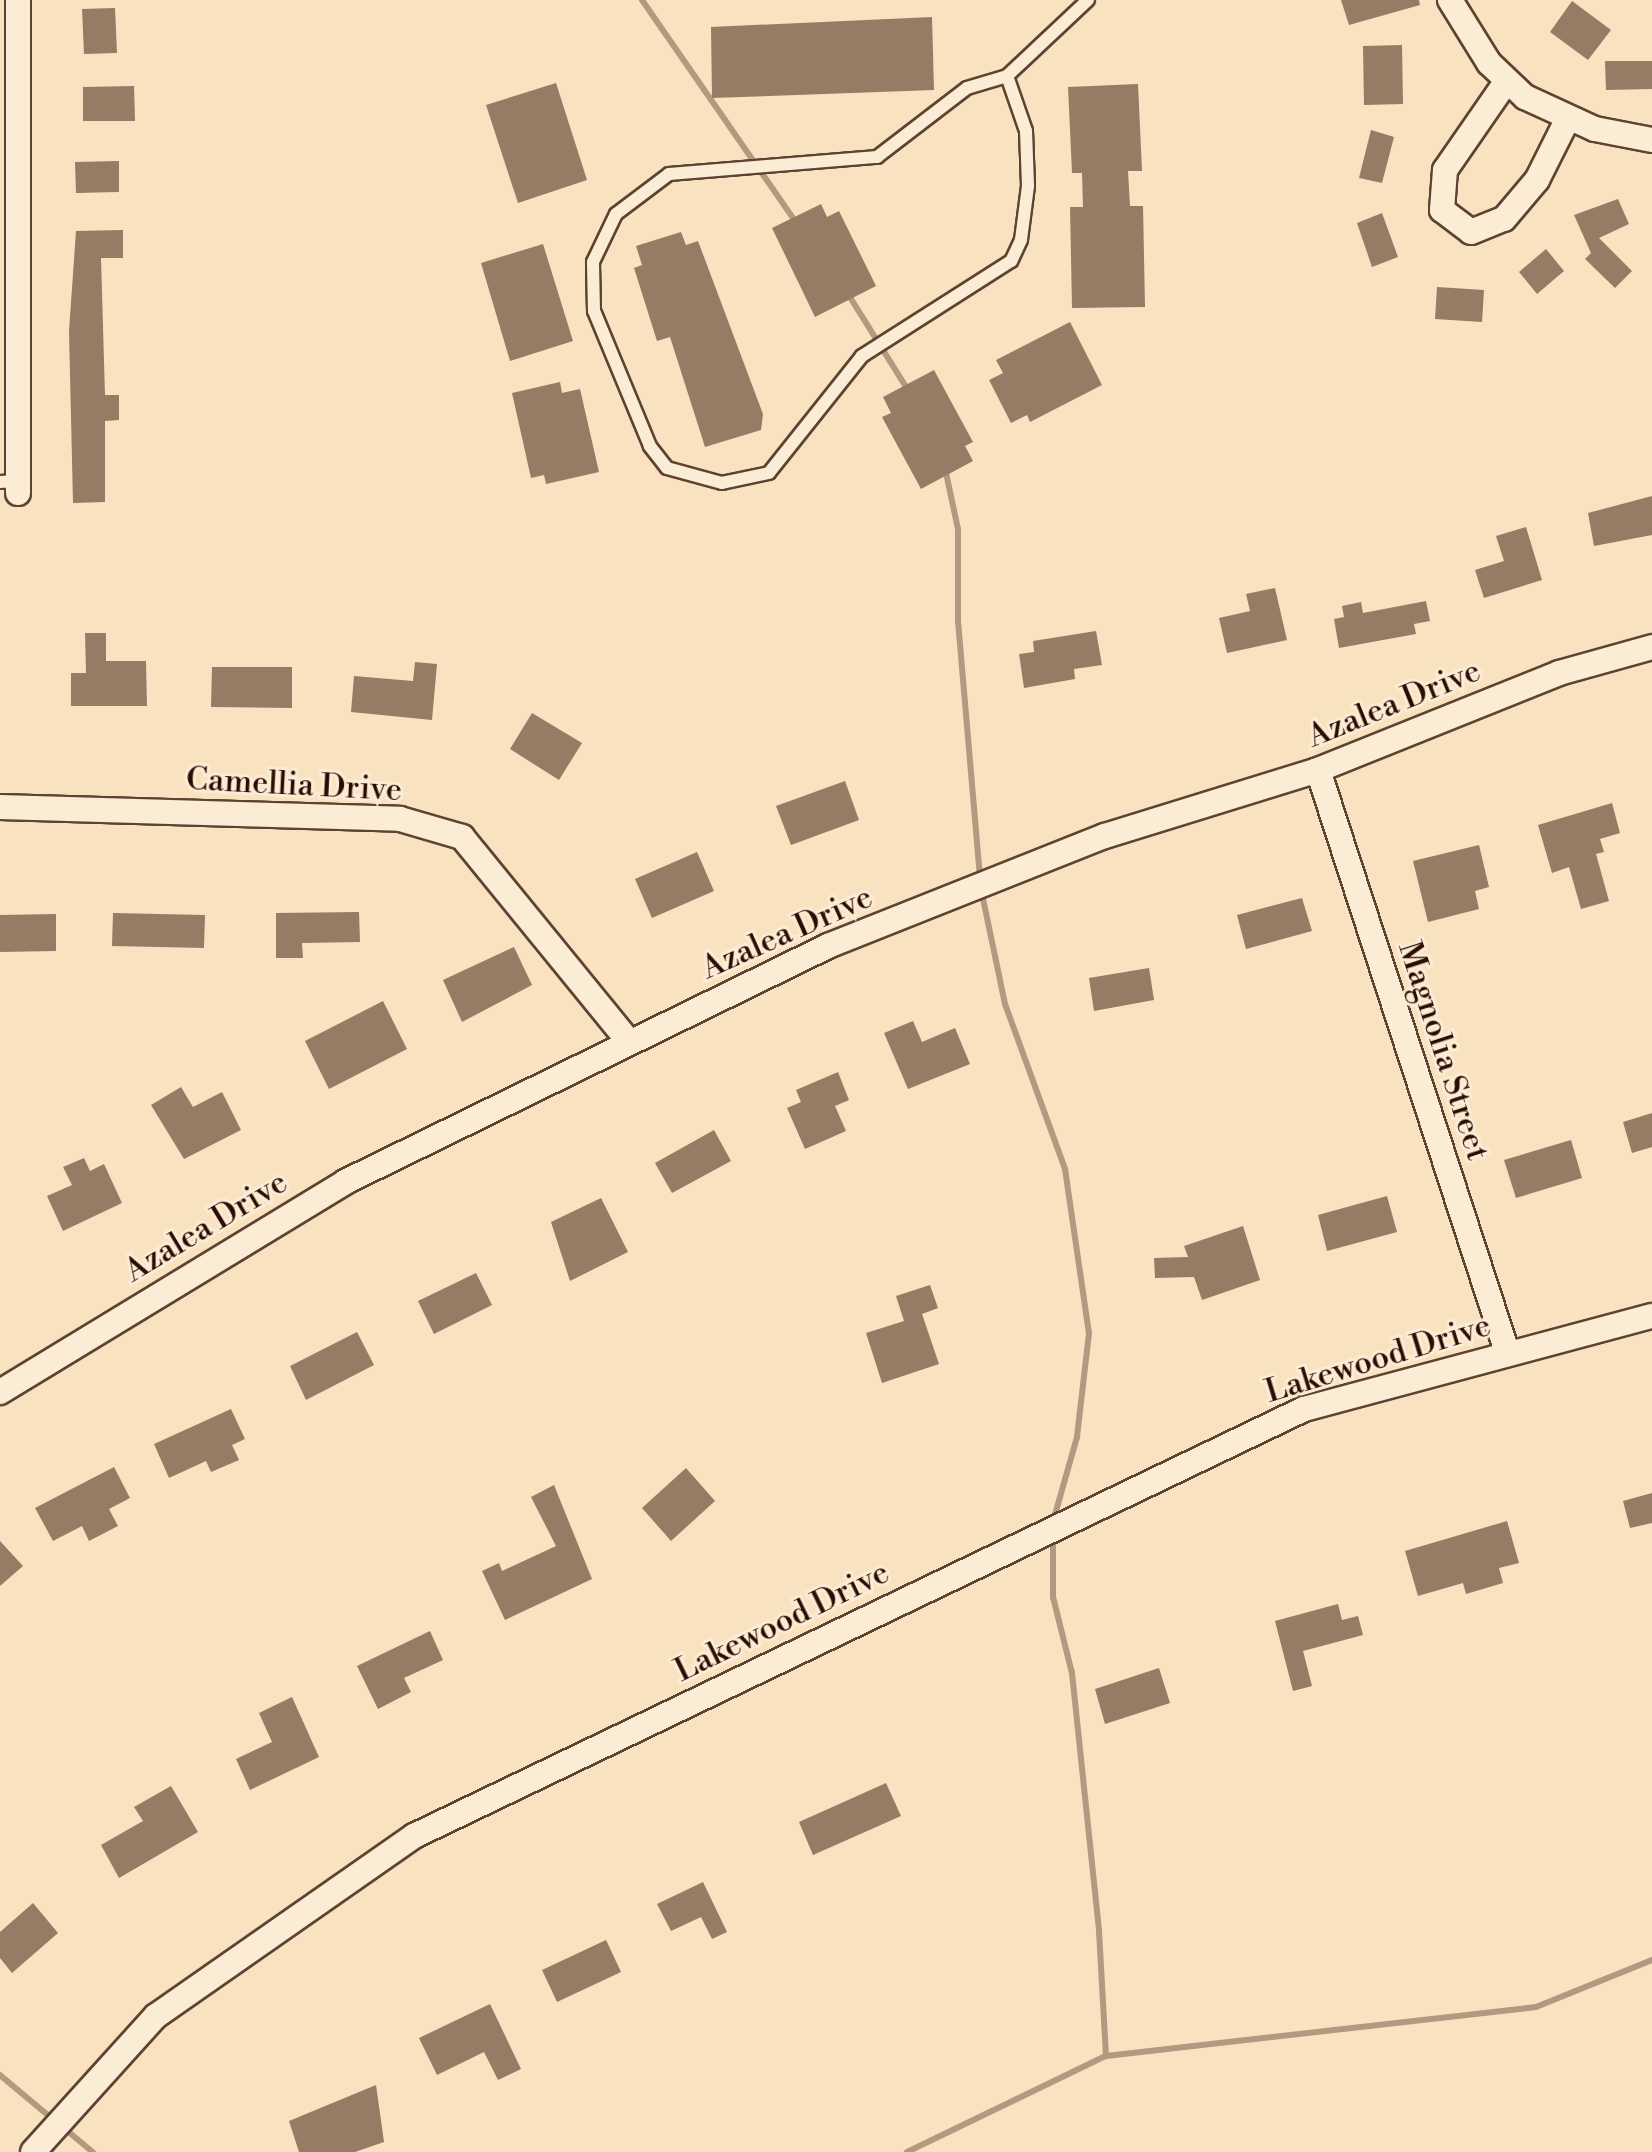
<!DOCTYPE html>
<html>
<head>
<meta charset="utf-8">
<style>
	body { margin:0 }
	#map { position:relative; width:1652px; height:2152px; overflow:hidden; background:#f9e2bf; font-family:"Libre Bodoni",serif }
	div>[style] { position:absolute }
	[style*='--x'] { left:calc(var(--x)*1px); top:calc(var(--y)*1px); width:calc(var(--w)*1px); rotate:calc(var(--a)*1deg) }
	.stream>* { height:6px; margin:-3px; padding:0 3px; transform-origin:3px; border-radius:3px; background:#b3997f }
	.building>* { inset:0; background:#967b65 }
	.roads { filter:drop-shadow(2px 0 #5e4232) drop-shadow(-2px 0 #5e4232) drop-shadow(0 2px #5e4232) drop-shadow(0 -2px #5e4232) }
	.service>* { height:12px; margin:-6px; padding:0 6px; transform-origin:6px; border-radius:6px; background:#fbecd5 }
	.minor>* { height:24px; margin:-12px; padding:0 12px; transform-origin:12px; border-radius:12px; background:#fbecd5 }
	span { translate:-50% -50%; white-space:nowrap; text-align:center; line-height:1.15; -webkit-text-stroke:6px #fbecd5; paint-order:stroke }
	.street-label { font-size:32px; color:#2b0c03 }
</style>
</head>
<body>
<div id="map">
	<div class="stream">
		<div style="--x:642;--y:0;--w:272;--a:55.3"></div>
		<div style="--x:848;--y:294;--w:113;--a:58"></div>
		<div style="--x:945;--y:468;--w:62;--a:78"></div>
		<div style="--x:958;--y:529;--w:92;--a:90"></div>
		<div style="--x:958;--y:621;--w:258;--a:85.1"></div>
		<div style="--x:981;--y:889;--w:117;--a:78.2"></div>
		<div style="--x:1005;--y:1004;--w:176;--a:70"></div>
		<div style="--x:1065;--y:1169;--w:166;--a:81.7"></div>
		<div style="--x:1089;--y:1333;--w:105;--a:96.6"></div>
		<div style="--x:1077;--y:1437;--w:88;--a:105.8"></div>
		<div style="--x:1053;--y:1538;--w:59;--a:90"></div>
		<div style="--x:1053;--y:1597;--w:78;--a:76"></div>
		<div style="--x:1072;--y:1673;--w:259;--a:84"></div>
		<div style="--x:1099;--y:1931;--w:125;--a:86.8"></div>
		<div style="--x:0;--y:2075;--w:72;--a:39.9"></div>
		<div style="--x:64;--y:2128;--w:38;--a:40"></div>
		<div style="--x:907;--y:2152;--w:221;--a:-25.8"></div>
		<div style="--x:1106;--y:2056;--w:433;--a:-6.5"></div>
		<div style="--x:1536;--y:2007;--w:125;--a:-22.1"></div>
	</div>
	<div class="building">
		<div style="clip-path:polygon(1341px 0,1419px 0,1420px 5px,1349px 25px)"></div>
		<div style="clip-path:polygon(1572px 1px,1611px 30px,1588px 60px,1550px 32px)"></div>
		<div style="clip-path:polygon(115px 8px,117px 53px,84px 54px,82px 9px)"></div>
		<div style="clip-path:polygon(932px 17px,934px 90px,712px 98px,711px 27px)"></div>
		<div style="clip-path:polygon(1402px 45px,1403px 104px,1364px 105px,1363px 46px)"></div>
		<div style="clip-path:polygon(1605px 61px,1652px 61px,1652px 89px,1606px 90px)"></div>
		<div style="clip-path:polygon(556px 83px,587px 180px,518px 203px,486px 105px)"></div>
		<div style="clip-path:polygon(1138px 84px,1142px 171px,1128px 171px,1130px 206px,1143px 206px,1145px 307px,1072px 308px,1070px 207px,1083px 207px,1082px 173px,1072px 173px,1068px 87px)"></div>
		<div style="clip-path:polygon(134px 86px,135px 121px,83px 121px,83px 87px)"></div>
		<div style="clip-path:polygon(1371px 130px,1394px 137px,1382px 183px,1359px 178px)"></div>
		<div style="clip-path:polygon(119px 161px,119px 192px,76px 193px,75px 162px)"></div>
		<div style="clip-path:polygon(1618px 199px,1629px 224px,1599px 238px,1632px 271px,1615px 288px,1585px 259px,1591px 253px,1574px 215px)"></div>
		<div style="clip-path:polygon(821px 204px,827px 217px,839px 211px,876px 286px,815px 317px,772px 228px)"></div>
		<div style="clip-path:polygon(1382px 213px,1398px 257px,1372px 267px,1357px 223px)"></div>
		<div style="clip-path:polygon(123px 230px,123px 258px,101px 258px,105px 395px,119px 395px,119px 420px,105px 421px,105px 502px,73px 503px,69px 331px,76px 231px)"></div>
		<div style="clip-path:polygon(681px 232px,686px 245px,698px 241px,763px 414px,761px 430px,705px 447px,670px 337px,657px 341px,634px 268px,642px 265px,636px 246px)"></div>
		<div style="clip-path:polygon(543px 244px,573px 341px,510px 361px,481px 263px)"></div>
		<div style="clip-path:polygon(1546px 249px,1564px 271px,1537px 294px,1519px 272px)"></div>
		<div style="clip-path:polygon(1437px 287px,1484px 290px,1482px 322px,1435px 319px)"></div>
		<div style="clip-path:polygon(1070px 322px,1102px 385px,1030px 422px,1027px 415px,1011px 423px,989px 380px,1003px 373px,996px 360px)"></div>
		<div style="clip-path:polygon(934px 370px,973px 442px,965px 446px,973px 461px,921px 489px,882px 417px,891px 413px,883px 397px)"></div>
		<div style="clip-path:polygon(560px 382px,562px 393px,580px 389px,599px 472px,546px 484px,544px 475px,531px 478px,512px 393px)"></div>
		<div style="clip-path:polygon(1652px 496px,1652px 535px,1594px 546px,1588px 513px)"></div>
		<div style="clip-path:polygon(1526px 527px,1542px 580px,1484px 598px,1475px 570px,1504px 561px,1496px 536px)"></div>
		<div style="clip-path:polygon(1275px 588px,1287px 640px,1227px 653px,1219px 618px,1250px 611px,1246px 594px)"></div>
		<div style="clip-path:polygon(1426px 601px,1430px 621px,1414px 624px,1416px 634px,1339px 648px,1334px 619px,1344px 617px,1342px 606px,1361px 602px,1363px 613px)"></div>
		<div style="clip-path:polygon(1096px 631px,1102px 665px,1074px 669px,1075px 679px,1024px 688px,1019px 654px,1034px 652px,1033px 641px)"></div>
		<div style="clip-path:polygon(85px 633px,106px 633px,106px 661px,146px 661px,147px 706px,71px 706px,71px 673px,86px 673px)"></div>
		<div style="clip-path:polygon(415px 662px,437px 664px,432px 720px,351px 712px,354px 676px,413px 681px)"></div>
		<div style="clip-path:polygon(212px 667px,292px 667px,292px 708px,211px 707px)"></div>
		<div style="clip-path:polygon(532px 713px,582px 743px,559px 780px,510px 749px)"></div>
		<div style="clip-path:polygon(845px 781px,859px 820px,791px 845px,776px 806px)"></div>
		<div style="clip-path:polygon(1612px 803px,1620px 833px,1600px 839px,1604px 852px,1596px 854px,1609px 901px,1581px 909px,1569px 867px,1552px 873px,1538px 825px)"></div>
		<div style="clip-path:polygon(1479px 845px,1489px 887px,1475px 891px,1479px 909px,1428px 922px,1413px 861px)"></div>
		<div style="clip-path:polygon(697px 852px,714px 891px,652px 918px,635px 879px)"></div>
		<div style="clip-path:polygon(1302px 898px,1312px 931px,1246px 949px,1237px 915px)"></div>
		<div style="clip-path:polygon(359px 912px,360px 942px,302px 943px,303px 958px,276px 958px,276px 913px)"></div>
		<div style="clip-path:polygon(113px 913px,205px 915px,204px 948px,112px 946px)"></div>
		<div style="clip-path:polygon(56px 914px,56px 951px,0 952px,0 915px)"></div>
		<div style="clip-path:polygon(514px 947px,532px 985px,462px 1022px,443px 980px)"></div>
		<div style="clip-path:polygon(1149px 968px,1154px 1000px,1094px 1011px,1089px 978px)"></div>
		<div style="clip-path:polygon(383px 1001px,407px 1049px,329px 1089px,305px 1041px)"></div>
		<div style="clip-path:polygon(913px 1021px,922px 1042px,955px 1028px,970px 1064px,908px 1089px,884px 1033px)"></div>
		<div style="clip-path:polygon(838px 1072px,849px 1100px,835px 1106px,846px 1131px,805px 1149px,787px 1108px,801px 1102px,796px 1090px)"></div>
		<div style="clip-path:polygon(181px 1087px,193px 1107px,222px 1092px,241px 1130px,184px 1159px,151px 1105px)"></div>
		<div style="clip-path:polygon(1652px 1113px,1652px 1147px,1632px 1153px,1623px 1122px)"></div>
		<div style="clip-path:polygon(714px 1130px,731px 1161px,672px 1193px,655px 1163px)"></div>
		<div style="clip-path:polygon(1571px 1140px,1582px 1178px,1516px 1198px,1504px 1160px)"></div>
		<div style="clip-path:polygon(84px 1158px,90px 1171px,104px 1164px,122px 1203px,63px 1231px,47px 1196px,72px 1185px,63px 1167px)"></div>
		<div style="clip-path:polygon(1387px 1196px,1397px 1232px,1327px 1251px,1318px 1215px)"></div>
		<div style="clip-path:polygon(601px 1198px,628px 1252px,570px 1281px,551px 1222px)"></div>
		<div style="clip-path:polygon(1243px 1226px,1260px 1280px,1202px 1300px,1194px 1277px,1155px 1278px,1154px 1258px,1188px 1257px,1184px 1246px)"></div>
		<div style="clip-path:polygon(476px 1273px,492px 1305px,434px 1334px,418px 1301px)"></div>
		<div style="clip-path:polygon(930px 1285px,938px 1308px,922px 1314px,939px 1364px,882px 1383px,866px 1333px,904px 1321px,896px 1296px)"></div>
		<div style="clip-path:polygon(357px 1332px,374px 1365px,306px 1400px,290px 1366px)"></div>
		<div style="clip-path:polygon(231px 1409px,245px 1439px,232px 1445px,239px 1460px,211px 1472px,206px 1461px,169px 1478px,154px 1444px)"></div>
		<div style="clip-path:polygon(114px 1467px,130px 1498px,109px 1509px,118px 1526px,89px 1541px,82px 1526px,53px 1541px,35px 1508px)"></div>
		<div style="clip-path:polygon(686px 1468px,715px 1501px,671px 1541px,642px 1508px)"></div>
		<div style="clip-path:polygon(554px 1485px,592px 1579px,505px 1620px,482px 1571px,499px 1563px,502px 1571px,556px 1546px,531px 1497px)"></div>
		<div style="clip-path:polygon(1652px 1493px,1652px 1523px,1630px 1528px,1623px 1501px)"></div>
		<div style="clip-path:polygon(1507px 1521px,1519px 1563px,1499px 1568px,1503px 1583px,1466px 1594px,1463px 1583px,1418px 1596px,1405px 1551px)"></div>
		<div style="clip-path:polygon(0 1541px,23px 1566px,0 1586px)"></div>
		<div style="clip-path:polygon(1338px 1604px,1342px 1620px,1358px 1616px,1363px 1635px,1303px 1651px,1312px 1686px,1293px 1691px,1275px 1621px)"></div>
		<div style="clip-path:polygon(430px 1631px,443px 1660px,404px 1678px,411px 1692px,378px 1709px,357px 1666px)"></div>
		<div style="clip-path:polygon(1159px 1668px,1170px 1703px,1105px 1724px,1095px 1689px)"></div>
		<div style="clip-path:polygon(292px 1697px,319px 1757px,250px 1790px,236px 1759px,272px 1742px,259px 1713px)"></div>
		<div style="clip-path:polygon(886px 1783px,901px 1816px,813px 1855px,799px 1822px)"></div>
		<div style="clip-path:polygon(171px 1786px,198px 1832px,119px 1878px,101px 1845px,143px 1821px,134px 1807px)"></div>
		<div style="clip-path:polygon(703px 1882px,727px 1932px,712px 1939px,701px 1917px,671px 1931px,657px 1904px)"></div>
		<div style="clip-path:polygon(33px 1903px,58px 1933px,12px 1973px,0 1958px,0 1932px)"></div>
		<div style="clip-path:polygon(606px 1940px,621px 1972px,557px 2002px,542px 1970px)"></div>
		<div style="clip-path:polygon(490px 2004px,521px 2069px,498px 2080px,484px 2052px,437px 2075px,419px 2038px)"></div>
		<div style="clip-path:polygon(376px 2085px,384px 2142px,355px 2152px,299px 2152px,289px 2121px)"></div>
	</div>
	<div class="roads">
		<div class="service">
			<div style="--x:1007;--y:76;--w:58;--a:70.9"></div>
			<div style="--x:1026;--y:131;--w:55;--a:87.9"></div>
			<div style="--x:1028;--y:186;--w:54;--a:97.4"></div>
			<div style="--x:1021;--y:240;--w:23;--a:115"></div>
			<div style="--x:1011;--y:261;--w:177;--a:147.5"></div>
			<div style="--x:862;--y:356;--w:149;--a:128.5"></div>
			<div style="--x:769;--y:473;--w:48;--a:168"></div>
			<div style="--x:722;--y:483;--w:57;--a:-164.7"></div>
			<div style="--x:667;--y:468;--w:28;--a:-128"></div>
			<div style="--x:650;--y:446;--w:146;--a:-112.5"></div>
			<div style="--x:594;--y:311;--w:49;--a:-91.2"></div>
			<div style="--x:593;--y:262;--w:53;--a:-64.4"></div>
			<div style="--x:616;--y:214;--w:66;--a:-37"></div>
			<div style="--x:669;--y:174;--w:209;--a:-4.7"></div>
			<div style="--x:877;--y:157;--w:113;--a:-37.5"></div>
			<div style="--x:967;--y:88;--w:42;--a:-16.7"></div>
			<div style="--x:1007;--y:76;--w:111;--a:-43.2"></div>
			<div style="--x:0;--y:482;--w:17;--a:-3"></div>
		</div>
		<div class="minor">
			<div style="--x:18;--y:0;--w:493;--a:90"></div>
			<div style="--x:1450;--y:0;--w:74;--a:58.2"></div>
			<div style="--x:1489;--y:63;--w:50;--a:43.4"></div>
			<div style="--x:1525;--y:97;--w:77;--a:24.6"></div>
			<div style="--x:1595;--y:129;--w:58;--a:10.9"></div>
			<div style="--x:1506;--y:82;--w:107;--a:124.7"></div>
			<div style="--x:1445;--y:170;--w:40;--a:94.3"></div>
			<div style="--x:1442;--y:210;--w:36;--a:37"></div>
			<div style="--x:1471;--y:232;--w:35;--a:-22"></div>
			<div style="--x:1504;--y:219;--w:51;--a:-49.8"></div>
			<div style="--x:1537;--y:180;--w:67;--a:-63.4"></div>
			<div style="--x:1318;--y:770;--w:612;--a:72.01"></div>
			<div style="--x:0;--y:807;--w:400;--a:1.7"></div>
			<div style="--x:400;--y:819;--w:65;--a:16.2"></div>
			<div style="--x:462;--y:837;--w:264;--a:50.8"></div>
			<div style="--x:0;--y:1392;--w:404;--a:-31.3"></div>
			<div style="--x:345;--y:1182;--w:538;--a:-26.04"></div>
			<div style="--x:828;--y:946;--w:298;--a:-21.7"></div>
			<div style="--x:1105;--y:836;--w:223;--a:-17.2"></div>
			<div style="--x:1318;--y:770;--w:260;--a:-21.9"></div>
			<div style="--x:1559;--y:673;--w:97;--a:-15.6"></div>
			<div style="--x:33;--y:2152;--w:183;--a:-47.9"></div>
			<div style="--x:156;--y:2016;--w:315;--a:-34.9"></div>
			<div style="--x:414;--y:1836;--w:987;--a:-25.63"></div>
			<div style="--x:1304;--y:1409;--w:360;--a:-15"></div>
		</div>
	</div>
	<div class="street-label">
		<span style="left:1394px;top:704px;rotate:-22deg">Azalea Drive</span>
		<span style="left:294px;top:785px;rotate:3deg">Camellia Drive</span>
		<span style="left:787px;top:933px;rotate:-24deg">Azalea Drive</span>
		<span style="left:1443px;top:1051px;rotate:72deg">Magnolia Street</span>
		<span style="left:206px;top:1227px;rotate:-31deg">Azalea Drive</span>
		<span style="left:1378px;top:1359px;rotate:-17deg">Lakewood Drive</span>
		<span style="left:782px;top:1622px;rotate:-26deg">Lakewood Drive</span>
	</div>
</div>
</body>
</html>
